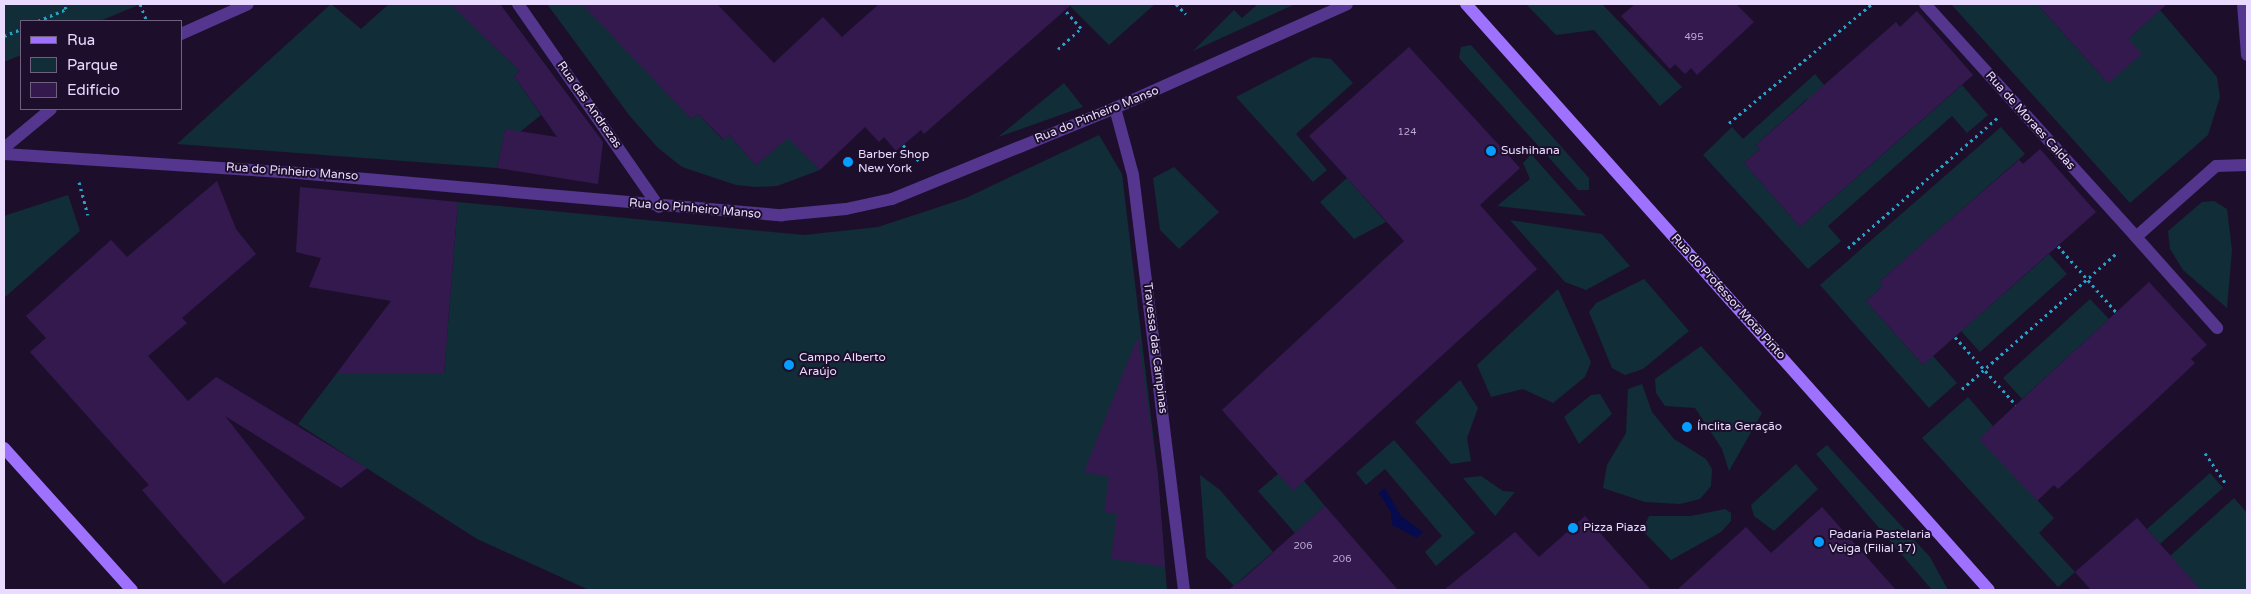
<!DOCTYPE html>
<html>
<head>
<meta charset="utf-8">
<style>
	body { margin:0 }
	#map { position:relative; width:2251px; height:594px; overflow:hidden; background:#1d0f2c; font-family:"Varela Round",sans-serif }
	div>[style] { position:absolute }
	[style*='--x'] { left:calc(var(--x)*1px); top:calc(var(--y)*1px); width:calc(var(--w)*1px); rotate:calc(var(--a)*1deg) }
	.green>* { inset:0; background:#112d37 }
	.water>* { inset:0; background:#060b4e }
	.building>* { inset:0; background:#34194f }
	.path>* { height:3px; margin-top:-1.5px; transform-origin:0; background:repeating-linear-gradient(90deg,#26a2c7 0 2.5px,transparent 0 6.5px) }
	.street>* { height:12px; margin:-6px; padding:0 6px; transform-origin:6px; border-radius:6px; background:#54368f }
	.secondary>* { height:12px; margin:-6px; padding:0 6px; transform-origin:6px; border-radius:6px; background:#9e71ff }
	.dots>* { width:14px; height:14px; translate:-50% -50%; box-sizing:border-box; border:2px solid #1d0f2c; border-radius:50% }
	span { translate:-50% -50%; white-space:nowrap; text-align:center; line-height:1.15; -webkit-text-stroke:4px #1d0f2c; paint-order:stroke }
	.number-label { font-size:10px; color:#bcaad3 }
	.number-label span { -webkit-text-stroke-width:0 }
	.street-label { font-size:12px; color:#e9daff }
	.poi-label { font-size:12px; color:#e9daff }
	.left { translate:0 -50%; text-align:left }
	.frame { position:absolute; inset:0; border:5px solid #e9daff; pointer-events:none }
	.legend { position:absolute; left:20px; top:20px; width:162px; height:90px; box-sizing:border-box; background:#1d0f2c; border:1px solid #6f6080; margin:0; padding:6px 9px; list-style:none; font-size:15px; color:#e9daff }
	.legend li { display:flex; align-items:center; gap:10px; height:25px }
	.legend b { width:25px; border:1px solid #6f6080 }
</style>
</head>
<body>
<div id="map">
	<div class="green">
		<div style="clip-path:polygon(4px 4px,141px 4px,100px 21px,21px 21px,21px 55px,4px 62px)"></div>
		<div style="clip-path:polygon(331px 4px,361px 29px,389px 4px,472px 4px,460px 13px,520px 71px,514px 76px,541px 115px,520px 132px,505px 130px,497px 168px,177px 144px)"></div>
		<div style="clip-path:polygon(547px 4px,585px 4px,691px 119px,698px 114px,723px 140px,729px 135px,756px 165px,788px 137px,820px 170px,777px 186px,756px 187px,736px 185px,682px 167px,657px 147px,629px 115px)"></div>
		<div style="clip-path:polygon(1068px 4px,1155px 4px,1109px 45px)"></div>
		<div style="clip-path:polygon(1258px 4px,1293px 5px,1193px 51px,1234px 10px,1242px 18px)"></div>
		<div style="clip-path:polygon(1526px 4px,1602px 4px,1682px 87px,1660px 106px,1594px 30px,1556px 35px)"></div>
		<div style="clip-path:polygon(1951px 4px,2037px 4px,2108px 83px,2128px 39px,2160px 10px,2217px 77px,2220px 97px,2208px 135px,2130px 203px)"></div>
		<div style="clip-path:polygon(1471px 45px,1589px 178px,1589px 190px,1578px 190px,1459px 58px,1461px 47px)"></div>
		<div style="clip-path:polygon(1313px 57px,1331px 59px,1353px 83px,1296px 134px,1327px 170px,1313px 182px,1236px 97px)"></div>
		<div style="clip-path:polygon(1815px 74px,1828px 90px,1812px 104px,1807px 99px,1756px 145px,1760px 149px,1744px 163px,1800px 227px,1962px 85px,1988px 115px,1967px 133px,1952px 116px,1828px 226px,1841px 241px,1808px 269px,1703px 155px,1732px 127px,1743px 139px)"></div>
		<div style="clip-path:polygon(1064px 83px,1083px 107px,998px 137px)"></div>
		<div style="clip-path:polygon(2001px 127px,2025px 154px,1879px 282px,1883px 286px,1866px 301px,1923px 365px,1933px 356px,1957px 383px,1929px 408px,1820px 285px)"></div>
		<div style="clip-path:polygon(1099px 135px,1122px 174px,1158px 476px,1167px 590px,589px 590px,477px 539px,298px 424px,337px 373px,444px 373px,458px 202px,804px 235px,878px 227px,966px 198px)"></div>
		<div style="clip-path:polygon(1531px 154px,1586px 216px,1497px 206px,1530px 179px,1523px 163px)"></div>
		<div style="clip-path:polygon(1174px 167px,1219px 212px,1179px 249px,1160px 230px,1153px 178px)"></div>
		<div style="clip-path:polygon(1347px 178px,1386px 222px,1354px 239px,1320px 202px)"></div>
		<div style="clip-path:polygon(68px 195px,80px 231px,4px 298px,4px 216px)"></div>
		<div style="clip-path:polygon(2214px 201px,2227px 209px,2232px 250px,2227px 308px,2183px 270px,2170px 249px,2168px 231px,2202px 202px)"></div>
		<div style="clip-path:polygon(1510px 220px,1602px 234px,1630px 266px,1586px 290px,1565px 282px)"></div>
		<div style="clip-path:polygon(2049px 254px,2067px 274px,1980px 352px,1961px 331px)"></div>
		<div style="clip-path:polygon(1644px 279px,1689px 331px,1643px 369px,1625px 375px,1612px 368px,1589px 312px,1596px 303px)"></div>
		<div style="clip-path:polygon(1558px 289px,1591px 362px,1585px 377px,1553px 403px,1523px 389px,1491px 397px,1477px 365px)"></div>
		<div style="clip-path:polygon(2090px 299px,2109px 319px,2022px 399px,2003px 378px)"></div>
		<div style="clip-path:polygon(1701px 346px,1762px 413px,1729px 471px,1722px 449px,1695px 408px,1665px 406px,1656px 393px,1655px 379px)"></div>
		<div style="clip-path:polygon(1460px 380px,1478px 408px,1467px 438px,1471px 461px,1451px 464px,1415px 422px)"></div>
		<div style="clip-path:polygon(1642px 384px,1652px 412px,1674px 439px,1706px 459px,1712px 469px,1711px 486px,1700px 499px,1680px 504px,1645px 502px,1603px 488px,1607px 465px,1626px 433px,1628px 389px)"></div>
		<div style="clip-path:polygon(1600px 394px,1612px 414px,1579px 444px,1564px 417px,1591px 395px)"></div>
		<div style="clip-path:polygon(1968px 397px,1993px 426px,1980px 439px,2054px 518px,2039px 533px,2075px 572px,2058px 587px,1922px 438px)"></div>
		<div style="clip-path:polygon(1394px 440px,1475px 533px,1436px 566px,1425px 552px,1442px 536px,1385px 469px,1366px 485px,1356px 473px)"></div>
		<div style="clip-path:polygon(1827px 445px,1930px 557px,1948px 590px,1932px 590px,1816px 454px)"></div>
		<div style="clip-path:polygon(1796px 464px,1818px 489px,1774px 531px,1754px 516px,1751px 505px)"></div>
		<div style="clip-path:polygon(2210px 473px,2223px 488px,2160px 544px,2147px 529px)"></div>
		<div style="clip-path:polygon(1278px 474px,1293px 490px,1304px 481px,1325px 506px,1295px 533px,1258px 491px)"></div>
		<div style="clip-path:polygon(1200px 475px,1220px 490px,1273px 552px,1234px 586px,1206px 557px)"></div>
		<div style="clip-path:polygon(1481px 476px,1503px 491px,1515px 492px,1495px 516px,1463px 478px)"></div>
		<div style="clip-path:polygon(2234px 498px,2247px 513px,2247px 590px,2201px 590px,2170px 556px)"></div>
		<div style="clip-path:polygon(1725px 509px,1731px 513px,1731px 521px,1721px 532px,1671px 560px,1642px 530px,1649px 516px,1691px 516px)"></div>
	</div>
	<div class="water">
		<div style="clip-path:polygon(1385px 488px,1401px 516px,1423px 532px,1417px 538px,1392px 525px,1391px 513px,1379px 493px)"></div>
	</div>
	<div class="building">
		<div style="clip-path:polygon(450px 4px,500px 4px,603px 142px,598px 184px,497px 168px,505px 129px,557px 137px,514px 76px,520px 71px)"></div>
		<div style="clip-path:polygon(582px 4px,717px 4px,774px 63px,823px 17px,842px 37px,879px 4px,1072px 4px,924px 134px,921px 130px,896px 151px,884px 137px,879px 142px,865px 127px,820px 170px,788px 138px,756px 165px,729px 135px,724px 140px,698px 114px,691px 119px)"></div>
		<div style="clip-path:polygon(1635px 4px,1736px 4px,1754px 22px,1697px 75px,1691px 68px,1685px 74px,1675px 64px,1670px 69px,1621px 16px)"></div>
		<div style="clip-path:polygon(2037px 4px,2167px 4px,2128px 39px,2142px 54px,2108px 83px)"></div>
		<div style="clip-path:polygon(1917px 11px,1973px 75px,1800px 227px,1744px 163px,1760px 149px,1756px 145px,1808px 99px,1896px 22px,1900px 27px)"></div>
		<div style="clip-path:polygon(1409px 47px,1520px 168px,1480px 205px,1537px 269px,1293px 491px,1222px 410px,1404px 241px,1309px 136px)"></div>
		<div style="clip-path:polygon(2040px 149px,2096px 212px,1923px 365px,1866px 301px,1883px 286px,1879px 282px,1930px 237px,2019px 160px,2023px 164px)"></div>
		<div style="clip-path:polygon(217px 181px,236px 229px,256px 254px,182px 318px,187px 323px,148px 356px,188px 401px,216px 377px,367px 468px,341px 488px,225px 416px,305px 518px,224px 584px,142px 490px,149px 485px,30px 352px,46px 338px,26px 316px,111px 240px,127px 257px)"></div>
		<div style="clip-path:polygon(300px 187px,458px 202px,444px 373px,337px 373px,391px 301px,309px 287px,321px 258px,296px 252px)"></div>
		<div style="clip-path:polygon(2149px 282px,2207px 345px,2191px 359px,2195px 363px,2145px 410px,2058px 489px,2054px 485px,2037px 501px,1979px 439px)"></div>
		<div style="clip-path:polygon(1138px 336px,1158px 476px,1165px 567px,1111px 559px,1117px 514px,1104px 512px,1109px 477px,1084px 472px)"></div>
		<div style="clip-path:polygon(1325px 506px,1398px 590px,1228px 590px,1243px 579px)"></div>
		<div style="clip-path:polygon(1822px 507px,1896px 590px,1677px 590px,1746px 527px,1771px 553px)"></div>
		<div style="clip-path:polygon(1585px 516px,1651px 590px,1444px 590px,1515px 532px,1539px 557px)"></div>
		<div style="clip-path:polygon(2137px 518px,2160px 544px,2201px 590px,2091px 590px,2075px 572px)"></div>
	</div>
	<div class="path">
		<div style="--x:140;--y:4;--w:18;--a:68"></div>
		<div style="--x:1176;--y:4;--w:14;--a:45"></div>
		<div style="--x:38;--y:21;--w:30;--a:-23"></div>
		<div style="--x:66;--y:9;--w:5;--a:-112"></div>
		<div style="--x:4;--y:36;--w:18;--a:-22"></div>
		<div style="--x:1058;--y:49;--w:31;--a:-42"></div>
		<div style="--x:1081;--y:28;--w:25;--a:-132"></div>
		<div style="--x:1729;--y:123;--w:186;--a:-39.8"></div>
		<div style="--x:903;--y:145;--w:23;--a:45"></div>
		<div style="--x:79;--y:182;--w:34;--a:75"></div>
		<div style="--x:2058;--y:246;--w:88;--a:48.7"></div>
		<div style="--x:1848;--y:248;--w:198;--a:-41.1"></div>
		<div style="--x:1955;--y:337;--w:91;--a:48.1"></div>
		<div style="--x:1962;--y:389;--w:208;--a:-41.3"></div>
		<div style="--x:2205;--y:453;--w:37;--a:56"></div>
	</div>
	<div class="street">
		<div style="--x:518;--y:4;--w:247;--a:55.2"></div>
		<div style="--x:1925;--y:4;--w:314;--a:47.8"></div>
		<div style="--x:2136;--y:237;--w:107;--a:-41.6"></div>
		<div style="--x:2216;--y:166;--w:31;--a:-2"></div>
		<div style="--x:2243;--y:4;--w:51;--a:85.5"></div>
		<div style="--x:181;--y:34;--w:73;--a:-24.1"></div>
		<div style="--x:1115;--y:108;--w:69;--a:75"></div>
		<div style="--x:1133;--y:175;--w:418;--a:83"></div>
		<div style="--x:4;--y:148;--w:61;--a:-39.7"></div>
		<div style="--x:4;--y:154;--w:283;--a:3.7"></div>
		<div style="--x:286;--y:172;--w:498;--a:5"></div>
		<div style="--x:782;--y:215;--w:64;--a:-5.4"></div>
		<div style="--x:846;--y:209;--w:47;--a:-12.3"></div>
		<div style="--x:892;--y:199;--w:241;--a:-22.2"></div>
		<div style="--x:1115;--y:108;--w:254;--a:-24.1"></div>
		<div style="--x:2136;--y:237;--w:122;--a:48.3"></div>
	</div>
	<div class="secondary">
		<div style="--x:1466;--y:4;--w:785;--a:48.25"></div>
		<div style="--x:4;--y:448;--w:191;--a:48"></div>
	</div>
	<div class="dots">
		<div style="left:1491px;top:151px;background:#069dff"></div>
		<div style="left:848px;top:162px;background:#069dff"></div>
		<div style="left:789px;top:365px;background:#069dff"></div>
		<div style="left:1687px;top:427px;background:#069dff"></div>
		<div style="left:1573px;top:528px;background:#069dff"></div>
		<div style="left:1819px;top:542px;background:#069dff"></div>
	</div>
	<div class="number-label">
		<span style="left:1694px;top:38px">495</span>
		<span style="left:1407px;top:133px">124</span>
		<span style="left:1303px;top:547px">206</span>
		<span style="left:1342px;top:560px">206</span>
	</div>
	<div class="street-label">
		<span style="left:589px;top:105px;rotate:55deg">Rua das Andrezas</span>
		<span style="left:1097px;top:115px;rotate:-22deg">Rua do Pinheiro Manso</span>
		<span style="left:2030px;top:121px;rotate:48deg">Rua de Moraes Caldas</span>
		<span style="left:292px;top:172px;rotate:4deg">Rua do Pinheiro Manso</span>
		<span style="left:695px;top:209px;rotate:5deg">Rua do Pinheiro Manso</span>
		<span style="left:1728px;top:297px;rotate:48deg">Rua do Professor Mota Pinto</span>
		<span style="left:1155px;top:348px;rotate:83deg">Travessa das Campinas</span>
	</div>
	<div class="poi-label">
		<span class="left" style="left:1501px;top:151px">Sushihana</span>
		<span class="left" style="left:858px;top:162px">Barber Shop<br>New York</span>
		<span class="left" style="left:799px;top:365px">Campo Alberto<br>Araújo</span>
		<span class="left" style="left:1697px;top:427px">Ínclita Geração</span>
		<span class="left" style="left:1583px;top:528px">Pizza Piaza</span>
		<span class="left" style="left:1829px;top:542px">Padaria Pastelaria<br>Veiga (Filial 17)</span>
	</div>
	<div class="frame"></div>
	<ul class="legend">
	<li><b style="height:6px;background:#9e71ff"></b>Rua</li>
	<li><b style="height:14px;background:#112d37"></b>Parque</li>
	<li><b style="height:14px;background:#34194f"></b>Edifício</li>
	</ul>
</div>
</body>
</html>
